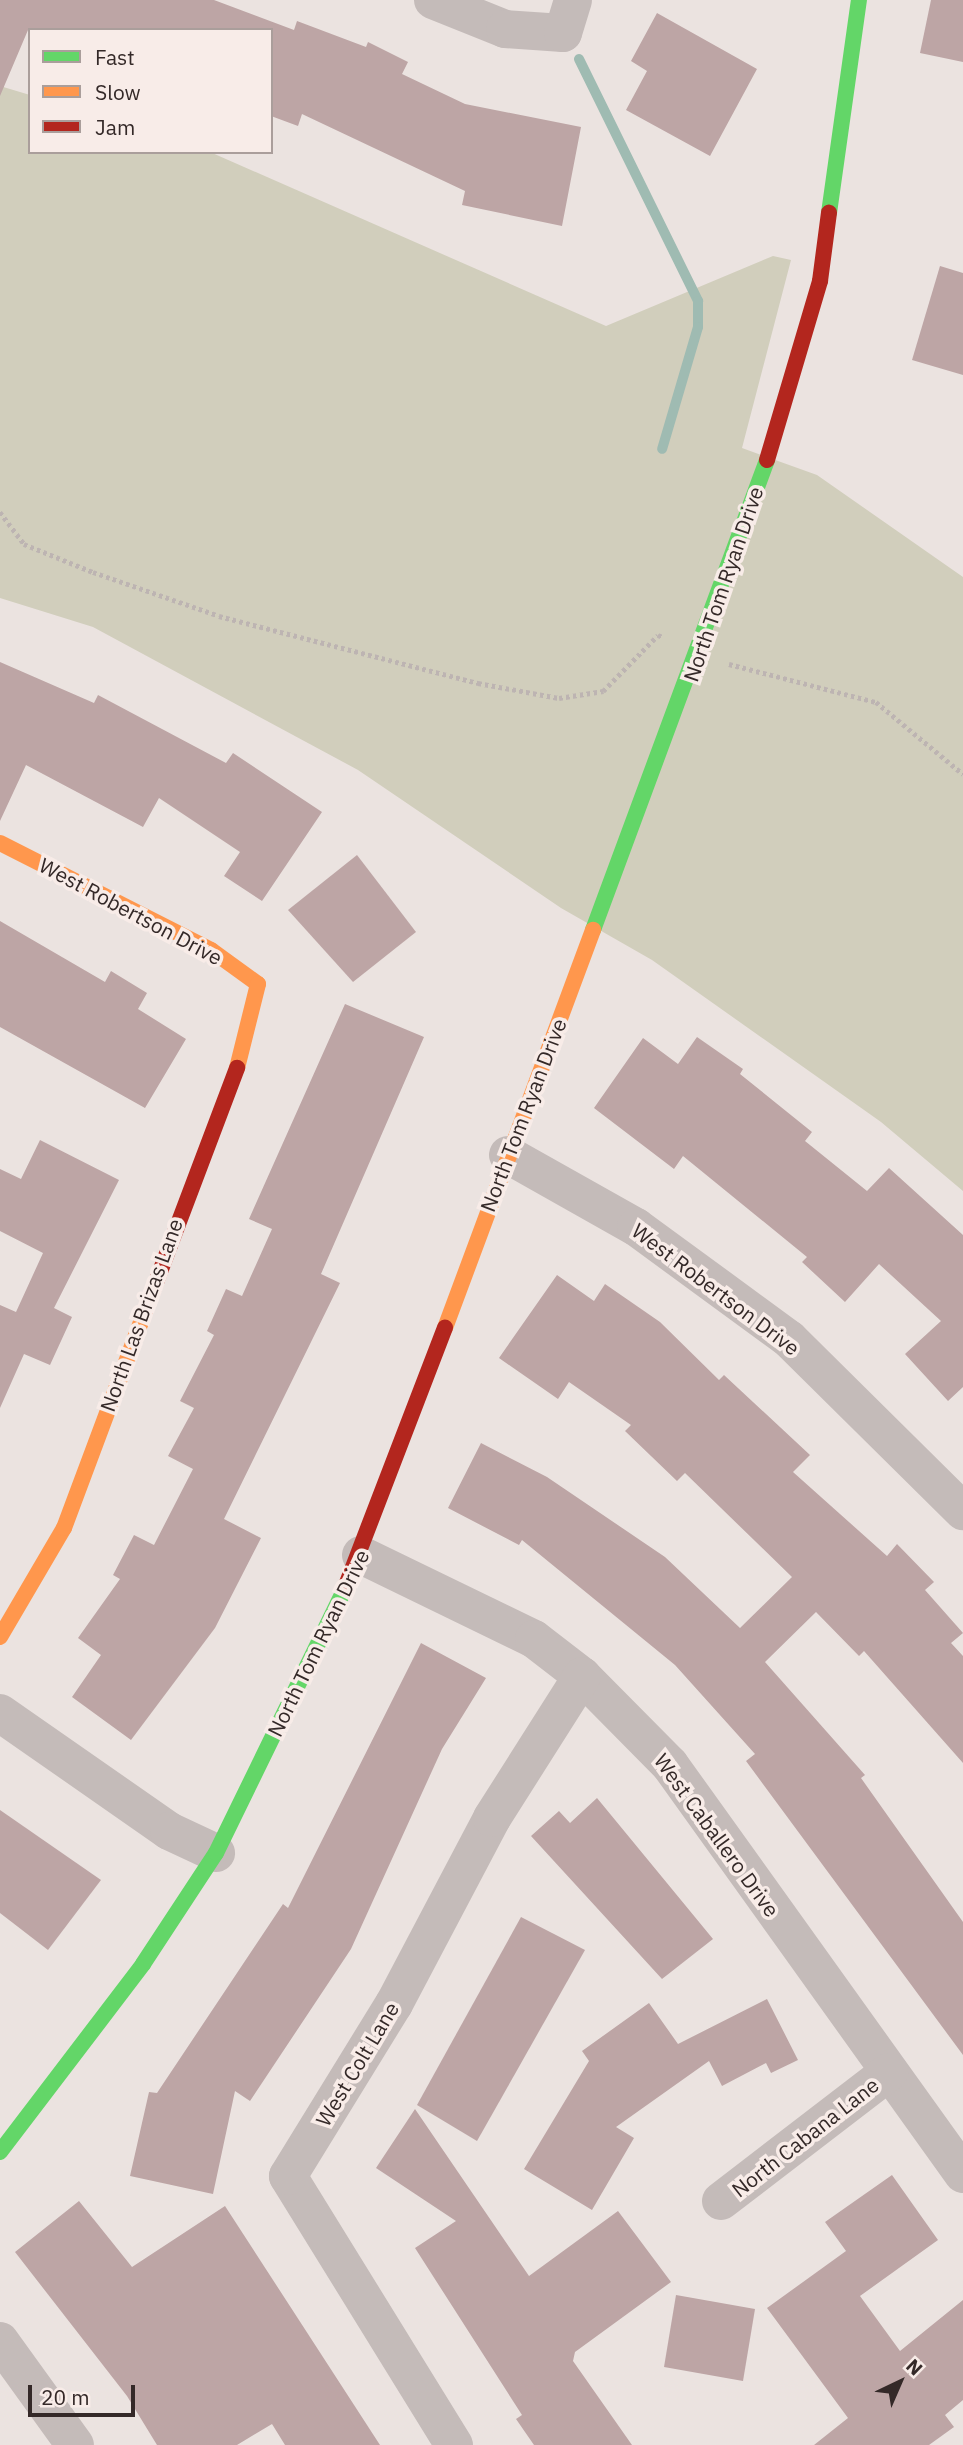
<!DOCTYPE html>
<html>
<head>
<meta charset="utf-8">
<style>
	body { margin:0 }
	#map { position:relative; width:963px; height:2445px; overflow:hidden; background:#ebe3e0; font-family:"IBM Plex Sans",sans-serif }
	div>[style] { position:absolute }
	[style*='--x'] { left:calc(var(--x)*1px); top:calc(var(--y)*1px); width:calc(var(--w)*1px); rotate:calc(var(--a)*1deg) }
	.green>* { inset:0; background:#d1cebc }
	.stream>* { height:10px; margin:-5px; padding:0 5px; transform-origin:5px; border-radius:5px; background:#9fbbb2 }
	.building>* { inset:0; background:#bda5a5 }
	.path>* { height:4.5px; margin-top:-2.25px; transform-origin:0; background:repeating-linear-gradient(90deg,#bdb4b2 0 3.5px,transparent 0 7px) }
	.street>* { height:38px; margin:-19px; padding:0 19px; transform-origin:19px; border-radius:19px; background:#c4bbb9 }
	.fast>* { height:16px; margin:-8px; padding:0 8px; transform-origin:8px; border-radius:8px; background:#63d668 }
	.slow>* { height:16px; margin:-8px; padding:0 8px; transform-origin:8px; border-radius:8px; background:#ff974d }
	.jam>* { height:16px; margin:-8px; padding:0 8px; transform-origin:8px; border-radius:8px; background:#b3261e }
	span { translate:-50% -50%; white-space:nowrap; text-align:center; line-height:1.15; -webkit-text-stroke:7px #f8ece8; paint-order:stroke }
	.street-label { font-size:21px; color:#342928 }
	.legend { position:absolute; left:28px; top:28px; width:245px; height:126px; box-sizing:border-box; background:#f8ece8; border:2px solid #aa9e9b; margin:0; padding:9px 12px; list-style:none; font-size:21px; color:#342928 }
	.legend li { display:flex; align-items:center; gap:14px; height:35px }
	.legend b { width:35px; border:2px solid #aa9e9b }
	.north { position:absolute; left:865px; top:2347px; width:70px; height:70px; -webkit-text-stroke:5px #f8ece8; paint-order:stroke; rotate:44deg; font-size:19px; font-weight:700; line-height:28px; text-align:center; color:#342928 }
	.north::after { content:''; display:block; margin:auto; width:24px; height:32px; background:#342928; clip-path:polygon(50% 0,100% 100%,50% 72%,0 100%) }
	.scale { position:absolute; left:28px; top:2385px; width:107px; height:32px; box-sizing:border-box; border:4px solid #342928; border-top:0; padding-left:9px; font-size:21px; line-height:24px; white-space:nowrap; color:#342928; -webkit-text-stroke:5px #f8ece8; paint-order:stroke }
</style>
</head>
<body>
<div id="map">
	<div class="green">
		<div style="clip-path:polygon(0 86px,30px 95px,30px 152px,210px 152px,606px 326px,773px 256px,791px 260px,742px 448px,817px 475px,963px 577px,963px 1191px,881px 1122px,652px 960px,561px 908px,358px 770px,93px 627px,0 598px)"></div>
	</div>
	<div class="stream">
		<div style="--x:579;--y:59;--w:270;--a:63.8"></div>
		<div style="--x:698;--y:301;--w:26;--a:90"></div>
		<div style="--x:698;--y:327;--w:127;--a:106.4"></div>
	</div>
	<div class="building">
		<div style="clip-path:polygon(0 0,214px 0,294px 30px,297px 21px,366px 47px,368px 42px,408px 62px,402px 74px,465px 104px,581px 127px,562px 226px,462px 205px,465px 191px,302px 114px,298px 126px,271px 116px,271px 30px,28px 30px,0 96px)"></div>
		<div style="clip-path:polygon(931px 0,963px 0,963px 62px,920px 53px)"></div>
		<div style="clip-path:polygon(657px 13px,757px 69px,710px 156px,626px 110px,647px 71px,631px 61px)"></div>
		<div style="clip-path:polygon(940px 266px,963px 273px,963px 375px,912px 360px)"></div>
		<div style="clip-path:polygon(0 662px,94px 703px,98px 695px,226px 763px,233px 753px,322px 812px,262px 901px,224px 876px,240px 852px,159px 798px,143px 827px,26px 765px,0 821px)"></div>
		<div style="clip-path:polygon(357px 855px,416px 932px,353px 982px,288px 910px)"></div>
		<div style="clip-path:polygon(0 921px,105px 982px,111px 971px,147px 993px,138px 1009px,186px 1039px,145px 1108px,0 1027px)"></div>
		<div style="clip-path:polygon(345px 1004px,424px 1037px,321px 1274px,340px 1283px,224px 1519px,261px 1538px,215px 1628px,131px 1740px,72px 1697px,101px 1655px,78px 1638px,120px 1579px,113px 1575px,134px 1535px,154px 1545px,193px 1469px,168px 1456px,194px 1408px,180px 1401px,214px 1335px,207px 1331px,226px 1289px,242px 1296px,272px 1229px,249px 1219px)"></div>
		<div style="clip-path:polygon(697px 1037px,743px 1069px,740px 1074px,812px 1132px,805px 1141px,867px 1191px,889px 1168px,963px 1235px,963px 1387px,948px 1401px,905px 1354px,941px 1321px,879px 1264px,845px 1302px,802px 1262px,807px 1257px,683px 1156px,674px 1169px,594px 1108px,643px 1038px,678px 1064px)"></div>
		<div style="clip-path:polygon(40px 1140px,119px 1180px,54px 1308px,72px 1317px,50px 1365px,24px 1354px,0 1408px,0 1305px,16px 1312px,43px 1253px,0 1231px,0 1169px,21px 1179px)"></div>
		<div style="clip-path:polygon(557px 1275px,594px 1301px,605px 1284px,660px 1322px,719px 1380px,724px 1375px,810px 1455px,793px 1472px,887px 1556px,897px 1544px,934px 1582px,925px 1590px,963px 1633px,951px 1643px,963px 1656px,963px 1763px,864px 1651px,859px 1656px,816px 1612px,765px 1662px,865px 1775px,861px 1778px,963px 1922px,963px 2055px,746px 1761px,755px 1754px,675px 1665px,522px 1540px,519px 1545px,448px 1508px,481px 1443px,547px 1477px,665px 1557px,740px 1628px,792px 1577px,685px 1473px,677px 1481px,625px 1431px,631px 1425px,569px 1382px,558px 1399px,499px 1358px)"></div>
		<div style="clip-path:polygon(421px 1643px,486px 1678px,442px 1749px,351px 1949px,250px 2101px,235px 2091px,213px 2194px,130px 2176px,149px 2092px,157px 2093px,283px 1904px,288px 1908px)"></div>
		<div style="clip-path:polygon(597px 1798px,713px 1939px,662px 1979px,531px 1836px,559px 1811px,570px 1823px)"></div>
		<div style="clip-path:polygon(0 1810px,101px 1880px,48px 1950px,0 1913px)"></div>
		<div style="clip-path:polygon(521px 1917px,585px 1950px,477px 2141px,417px 2105px)"></div>
		<div style="clip-path:polygon(767px 1999px,798px 2060px,771px 2073px,766px 2063px,722px 2086px,709px 2061px,616px 2127px,634px 2138px,592px 2210px,524px 2169px,589px 2061px,582px 2051px,649px 2003px,678px 2044px)"></div>
		<div style="clip-path:polygon(415px 2109px,529px 2276px,618px 2211px,671px 2282px,575px 2352px,573px 2361px,632px 2445px,534px 2445px,516px 2419px,522px 2415px,415px 2248px,456px 2221px,376px 2168px)"></div>
		<div style="clip-path:polygon(892px 2175px,938px 2240px,860px 2296px,900px 2351px,963px 2300px,963px 2400px,945px 2415px,954px 2427px,929px 2445px,814px 2445px,848px 2418px,767px 2308px,846px 2251px,825px 2222px)"></div>
		<div style="clip-path:polygon(79px 2201px,132px 2267px,225px 2206px,380px 2445px,285px 2445px,272px 2424px,237px 2445px,157px 2445px,127px 2396px,15px 2252px)"></div>
		<div style="clip-path:polygon(676px 2295px,755px 2309px,743px 2381px,664px 2367px)"></div>
	</div>
	<div class="path">
		<div style="--x:0;--y:512;--w:40;--a:53"></div>
		<div style="--x:24;--y:544;--w:74;--a:22.1"></div>
		<div style="--x:93;--y:572;--w:133;--a:19.2"></div>
		<div style="--x:219;--y:616;--w:268;--a:14.5"></div>
		<div style="--x:478;--y:683;--w:82;--a:10.5"></div>
		<div style="--x:559;--y:698;--w:45;--a:-9"></div>
		<div style="--x:603;--y:691;--w:78;--a:-45.5"></div>
		<div style="--x:658;--y:635;--w:5;--a:22"></div>
		<div style="--x:729;--y:664;--w:152;--a:14.5"></div>
		<div style="--x:876;--y:702;--w:113;--a:39.6"></div>
	</div>
	<div class="street">
		<div style="--x:433;--y:0;--w:78;--a:21.9"></div>
		<div style="--x:505;--y:29;--w:58;--a:3.9"></div>
		<div style="--x:563;--y:33;--w:34;--a:-73"></div>
		<div style="--x:508;--y:1155;--w:147;--a:29.4"></div>
		<div style="--x:636;--y:1227;--w:190;--a:36.2"></div>
		<div style="--x:789;--y:1339;--w:245;--a:44.7"></div>
		<div style="--x:361;--y:1555;--w:192;--a:25.9"></div>
		<div style="--x:534;--y:1639;--w:61;--a:37.6"></div>
		<div style="--x:582;--y:1676;--w:125;--a:45.3"></div>
		<div style="--x:670;--y:1765;--w:503;--a:54.38"></div>
		<div style="--x:0;--y:1713;--w:206;--a:34.9"></div>
		<div style="--x:169;--y:1831;--w:52;--a:25.1"></div>
		<div style="--x:721;--y:2201;--w:212;--a:-37.5"></div>
		<div style="--x:0;--y:2341;--w:128;--a:54.2"></div>
		<div style="--x:454;--y:2445;--w:316;--a:-121.7"></div>
		<div style="--x:288;--y:2176;--w:202;--a:-58.4"></div>
		<div style="--x:394;--y:2004;--w:210;--a:-62.2"></div>
		<div style="--x:492;--y:1818;--w:168;--a:-57.6"></div>
	</div>
	<div class="fast">
		<div style="--x:829;--y:213;--w:215;--a:-82"></div>
		<div style="--x:593;--y:930;--w:501;--a:-69.68"></div>
		<div style="--x:0;--y:2152;--w:236;--a:-52.7"></div>
		<div style="--x:143;--y:1964;--w:133;--a:-56.7"></div>
		<div style="--x:216;--y:1853;--w:295;--a:-64"></div>
	</div>
	<div class="slow">
		<div style="--x:0;--y:843;--w:237;--a:26.9"></div>
		<div style="--x:211;--y:950;--w:58;--a:35.9"></div>
		<div style="--x:258;--y:984;--w:87;--a:104"></div>
		<div style="--x:445;--y:1328;--w:425;--a:-69.6"></div>
		<div style="--x:0;--y:1637;--w:126;--a:-59.6"></div>
		<div style="--x:64;--y:1528;--w:234;--a:-69.5"></div>
	</div>
	<div class="jam">
		<div style="--x:767;--y:460;--w:187;--a:-73.5"></div>
		<div style="--x:820;--y:281;--w:69;--a:-82.5"></div>
		<div style="--x:146;--y:1309;--w:258;--a:-69.3"></div>
		<div style="--x:345;--y:1588;--w:279;--a:-69"></div>
	</div>
	<div class="street-label">
		<span style="left:723px;top:584px;rotate:-71deg">North Tom Ryan Drive</span>
		<span style="left:131px;top:911px;rotate:28deg">West Robertson Drive</span>
		<span style="left:523px;top:1115px;rotate:-69deg">North Tom Ryan Drive</span>
		<span style="left:716px;top:1289px;rotate:37deg">West Robertson Drive</span>
		<span style="left:141px;top:1315px;rotate:-70deg">North Las Brizas Lane</span>
		<span style="left:318px;top:1643px;rotate:-64deg">North Tom Ryan Drive</span>
		<span style="left:717px;top:1835px;rotate:54deg">West Caballero Drive</span>
		<span style="left:357px;top:2064px;rotate:-59deg">West Colt Lane</span>
		<span style="left:805px;top:2137px;rotate:-38deg">North Cabana Lane</span>
	</div>
	<ul class="legend">
	<li><b style="height:9px;background:#63d668"></b>Fast</li>
	<li><b style="height:9px;background:#ff974d"></b>Slow</li>
	<li><b style="height:9px;background:#b3261e"></b>Jam</li>
	</ul>
	<div class="north">N</div>
	<div class="scale">20 m</div>
</div>
</body>
</html>
